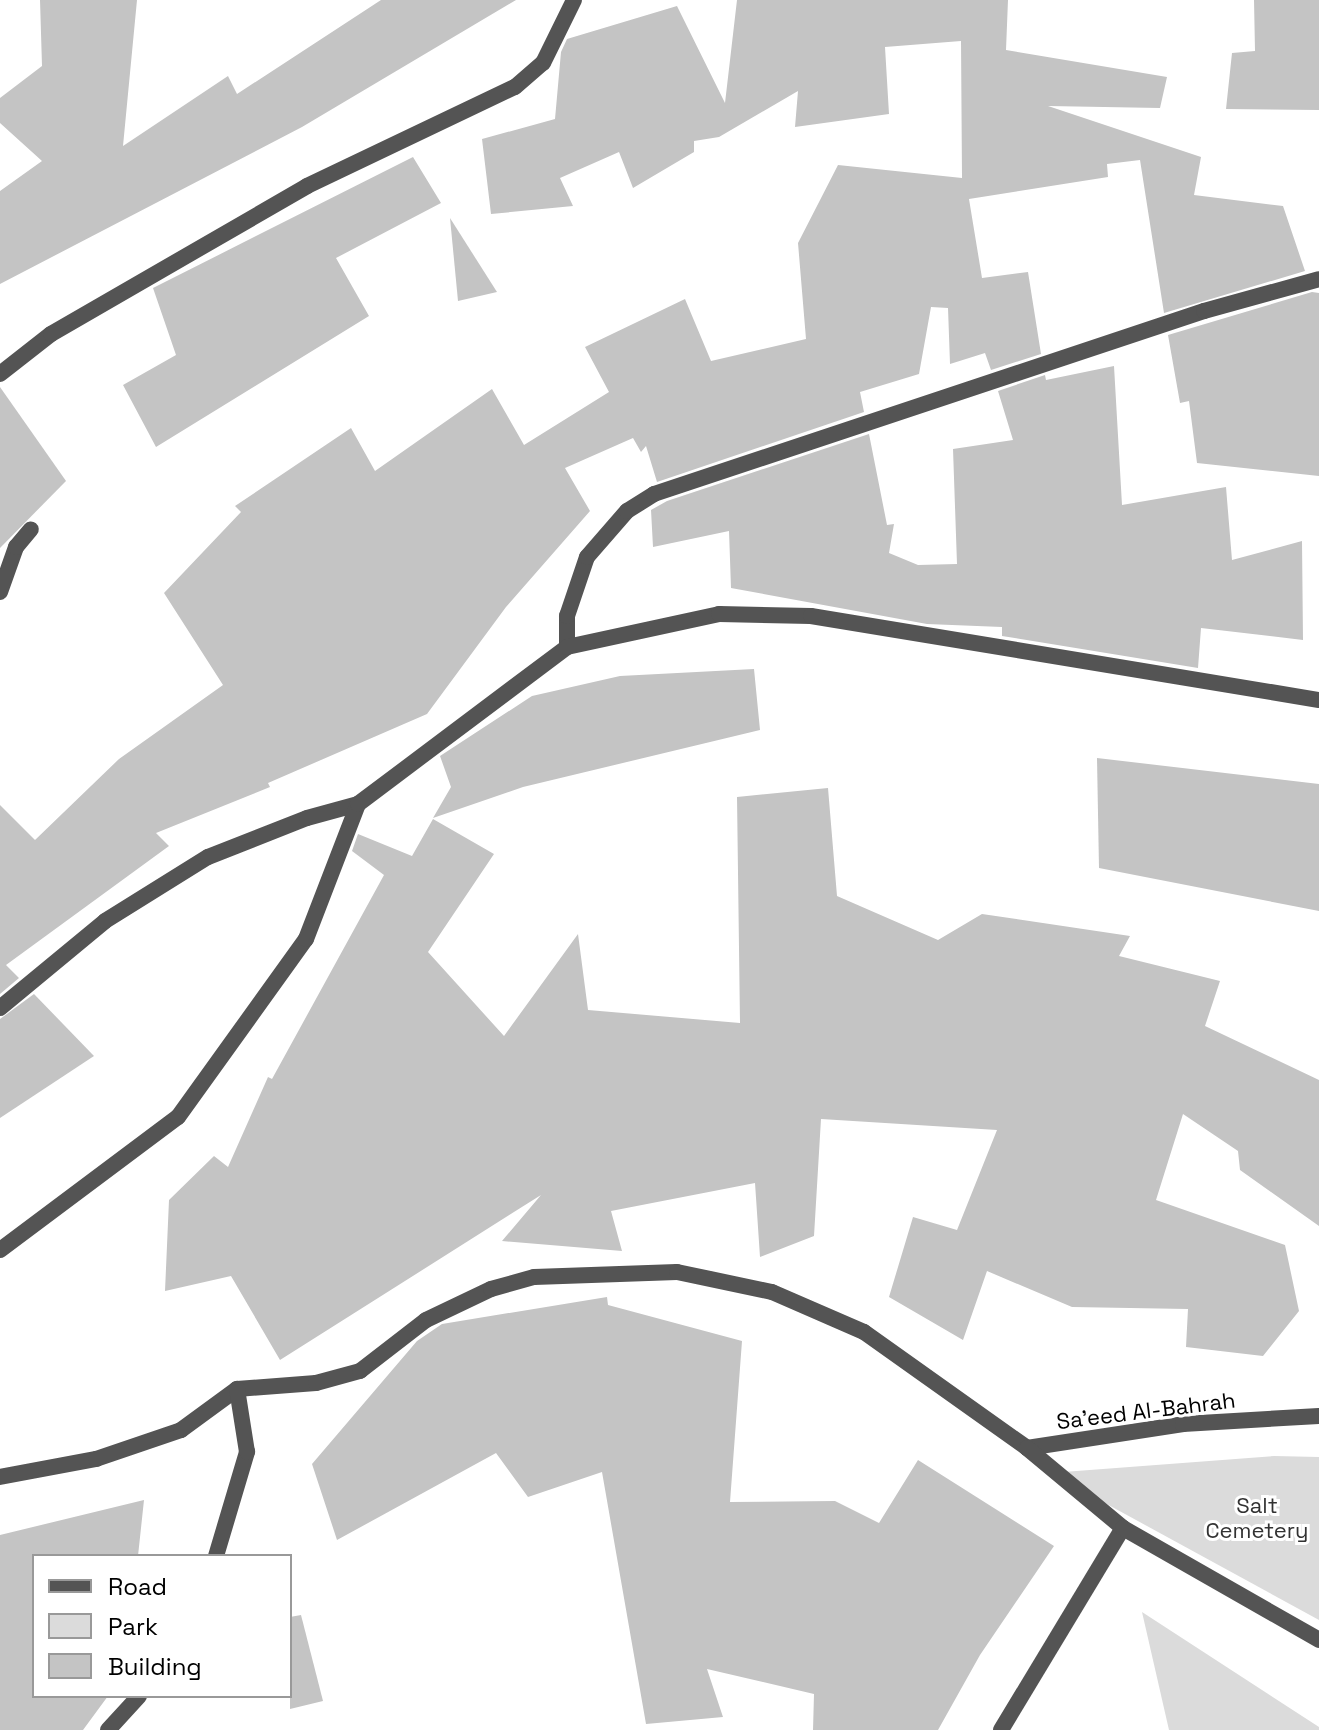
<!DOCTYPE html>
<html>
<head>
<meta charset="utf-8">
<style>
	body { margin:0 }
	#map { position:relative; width:1319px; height:1730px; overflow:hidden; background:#fff; font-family:"Space Grotesk",sans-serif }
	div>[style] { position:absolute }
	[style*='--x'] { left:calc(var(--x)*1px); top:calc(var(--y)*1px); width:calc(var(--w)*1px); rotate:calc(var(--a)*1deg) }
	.green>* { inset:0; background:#dbdbdb }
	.building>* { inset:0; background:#c4c4c4 }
	.lane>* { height:16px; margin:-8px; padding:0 8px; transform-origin:8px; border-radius:8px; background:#545454 }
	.street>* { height:16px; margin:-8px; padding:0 8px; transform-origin:8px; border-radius:8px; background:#545454 }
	span { translate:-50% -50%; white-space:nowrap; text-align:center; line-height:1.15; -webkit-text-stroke:6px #fff; paint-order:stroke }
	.street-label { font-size:22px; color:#000 }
	.park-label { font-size:22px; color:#323232 }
	.legend { position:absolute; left:32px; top:1554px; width:260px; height:144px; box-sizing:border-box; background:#fff; border:2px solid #999; margin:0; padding:10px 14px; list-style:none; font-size:24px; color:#000 }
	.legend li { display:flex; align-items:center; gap:16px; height:40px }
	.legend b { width:40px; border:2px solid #999 }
</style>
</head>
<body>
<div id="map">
	<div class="green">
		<div style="clip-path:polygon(1274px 1456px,1319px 1457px,1319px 1620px,1050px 1473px)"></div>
		<div style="clip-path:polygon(1142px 1612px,1319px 1727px,1319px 1730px,1169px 1730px)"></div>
	</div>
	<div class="building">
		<div style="clip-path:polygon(40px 0,137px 0,123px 146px,228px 76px,237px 94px,381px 0,516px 0,302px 127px,0 284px,0 191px,42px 161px,0 123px,0 98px,42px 66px)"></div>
		<div style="clip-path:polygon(737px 0,1008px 0,1006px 50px,1167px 77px,1160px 108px,1048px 106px,1201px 157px,1194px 195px,1283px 206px,1305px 271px,1164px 313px,1140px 160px,1107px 164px,1108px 177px,969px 199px,982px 278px,1028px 272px,1041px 354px,991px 370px,985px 353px,950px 364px,948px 308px,931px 307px,919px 374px,860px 392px,864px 412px,657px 482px,646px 446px,641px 452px,633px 438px,565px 468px,590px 511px,506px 607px,427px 714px,268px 783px,270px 787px,156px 833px,169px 846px,6px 965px,19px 978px,0 994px,0 805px,35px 840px,119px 759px,223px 685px,164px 593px,241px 512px,235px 506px,351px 428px,375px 471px,492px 389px,524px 445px,609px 392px,585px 347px,685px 299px,711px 361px,806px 339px,798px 243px,838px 165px,962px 178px,961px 41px,885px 47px,889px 114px,795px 127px,798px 91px,719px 137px,694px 141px,694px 152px,633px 188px,619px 152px,560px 178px,573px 206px,491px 214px,482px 139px,555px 119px,561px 52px,567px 39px,677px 6px,725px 103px)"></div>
		<div style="clip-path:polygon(1254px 0,1319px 0,1319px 110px,1226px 109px,1232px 53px,1255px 51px)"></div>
		<div style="clip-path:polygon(413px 157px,441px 203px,336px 258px,369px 316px,156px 447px,123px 385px,176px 355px,153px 288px)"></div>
		<div style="clip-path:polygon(450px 218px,497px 292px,458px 301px)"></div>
		<div style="clip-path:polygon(1312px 292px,1319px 293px,1319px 476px,1197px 463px,1189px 401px,1180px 403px,1168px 335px)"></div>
		<div style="clip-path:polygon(1114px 366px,1122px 505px,1226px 487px,1232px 560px,1302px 541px,1303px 640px,1201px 628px,1198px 668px,1002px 636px,1002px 627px,927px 624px,731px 588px,729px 531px,653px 547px,651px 510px,667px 501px,869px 434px,887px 525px,894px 524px,889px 553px,918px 565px,957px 564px,953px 449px,1013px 440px,998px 391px,1045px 375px,1046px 380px)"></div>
		<div style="clip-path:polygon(0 387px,66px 481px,0 548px)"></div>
		<div style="clip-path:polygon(754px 669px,760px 730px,523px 787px,433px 818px,451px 787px,440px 756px,532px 696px,620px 676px)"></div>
		<div style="clip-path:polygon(1097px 758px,1319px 784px,1319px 911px,1099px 868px)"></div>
		<div style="clip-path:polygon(828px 788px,837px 896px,938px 940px,982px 914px,1130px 936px,1119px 956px,1220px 981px,1205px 1026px,1319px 1080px,1319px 1226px,1240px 1170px,1238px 1151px,1183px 1114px,1156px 1200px,1285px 1245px,1299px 1311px,1263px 1356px,1186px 1347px,1188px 1309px,1072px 1307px,987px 1271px,963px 1340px,889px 1297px,913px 1217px,957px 1230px,997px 1130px,821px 1119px,814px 1236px,760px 1257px,755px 1183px,611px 1211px,622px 1251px,502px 1241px,541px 1195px,280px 1360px,231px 1276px,165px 1291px,169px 1200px,214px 1156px,228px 1167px,268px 1077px,272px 1079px,384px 875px,352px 851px,358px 834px,412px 856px,433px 819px,494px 854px,428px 952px,504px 1036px,578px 934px,588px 1010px,740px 1023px,737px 797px)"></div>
		<div style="clip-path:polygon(34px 994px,94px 1056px,0 1118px,0 1019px)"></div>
		<div style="clip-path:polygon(607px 1297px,608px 1305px,742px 1341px,730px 1502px,835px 1501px,879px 1523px,918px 1460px,1054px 1546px,980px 1655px,938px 1730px,813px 1730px,814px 1694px,707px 1669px,723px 1717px,646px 1724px,602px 1472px,528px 1497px,496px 1453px,337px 1540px,312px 1464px,417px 1341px,442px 1324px)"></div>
		<div style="clip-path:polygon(144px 1500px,138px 1556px,34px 1556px,34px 1696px,108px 1696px,83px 1730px,0 1730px,0 1535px)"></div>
		<div style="clip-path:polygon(301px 1615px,323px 1701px,290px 1709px,290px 1617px)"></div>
	</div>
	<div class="lane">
		<div style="--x:1001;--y:1730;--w:236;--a:-58.9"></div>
	</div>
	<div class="street">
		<div style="--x:0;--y:374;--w:65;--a:-38.1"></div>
		<div style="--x:51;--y:334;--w:296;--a:-30"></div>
		<div style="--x:307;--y:186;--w:230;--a:-25.5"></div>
		<div style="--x:515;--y:87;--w:37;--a:-41"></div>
		<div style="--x:543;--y:63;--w:70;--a:-63.8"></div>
		<div style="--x:0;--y:592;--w:48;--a:-70.4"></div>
		<div style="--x:16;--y:547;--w:23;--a:-50"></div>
		<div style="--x:567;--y:647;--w:31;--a:-90"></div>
		<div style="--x:567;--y:616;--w:62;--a:-71.3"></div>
		<div style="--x:587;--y:557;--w:61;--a:-49"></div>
		<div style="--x:627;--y:511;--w:32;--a:-32"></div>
		<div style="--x:654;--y:494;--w:580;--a:-18.4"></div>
		<div style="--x:1204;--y:311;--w:119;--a:-15.5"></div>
		<div style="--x:0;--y:1008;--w:136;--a:-39.6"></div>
		<div style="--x:105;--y:921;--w:121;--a:-31.9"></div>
		<div style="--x:208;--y:857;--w:106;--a:-21.5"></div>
		<div style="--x:307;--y:818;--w:53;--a:-15.4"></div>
		<div style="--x:0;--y:1250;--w:222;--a:-36.8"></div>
		<div style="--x:178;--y:1117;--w:219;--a:-54.3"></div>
		<div style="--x:306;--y:939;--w:145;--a:-68.9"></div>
		<div style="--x:358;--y:804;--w:261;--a:-36.9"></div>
		<div style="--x:567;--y:647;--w:156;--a:-12.2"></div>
		<div style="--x:719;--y:614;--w:92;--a:1.2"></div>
		<div style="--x:811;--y:616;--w:515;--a:9.39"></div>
		<div style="--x:1027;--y:1448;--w:158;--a:-8.7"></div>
		<div style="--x:1183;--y:1424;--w:136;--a:-3.4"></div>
		<div style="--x:0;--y:1477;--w:98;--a:-10.6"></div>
		<div style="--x:96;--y:1459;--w:90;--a:-18.8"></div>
		<div style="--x:181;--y:1430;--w:69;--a:-36.2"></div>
		<div style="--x:237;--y:1389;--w:79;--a:-4.3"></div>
		<div style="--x:316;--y:1383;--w:46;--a:-15.3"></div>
		<div style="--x:360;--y:1371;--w:83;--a:-37.7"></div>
		<div style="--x:426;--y:1320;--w:72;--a:-25.5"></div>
		<div style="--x:491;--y:1289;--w:45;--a:-15.6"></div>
		<div style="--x:534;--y:1277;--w:143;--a:-2"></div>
		<div style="--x:677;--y:1272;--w:97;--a:11.9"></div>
		<div style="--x:772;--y:1292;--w:100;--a:23.5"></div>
		<div style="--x:864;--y:1332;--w:200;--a:35.4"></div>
		<div style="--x:1027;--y:1448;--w:125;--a:39.8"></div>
		<div style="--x:1123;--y:1528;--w:226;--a:29.7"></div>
		<div style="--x:216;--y:1556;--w:109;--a:-73.4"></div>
		<div style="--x:247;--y:1452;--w:64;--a:-99"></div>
		<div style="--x:108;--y:1730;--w:46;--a:-47.6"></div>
	</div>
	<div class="street-label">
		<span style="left:1146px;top:1411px;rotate:-7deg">Sa'eed Al-Bahrah</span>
	</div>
	<div class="park-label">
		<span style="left:1257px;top:1518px">Salt<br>Cemetery</span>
	</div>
	<ul class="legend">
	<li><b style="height:10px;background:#545454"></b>Road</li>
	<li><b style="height:22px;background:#dbdbdb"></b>Park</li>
	<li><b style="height:22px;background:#c4c4c4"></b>Building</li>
	</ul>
</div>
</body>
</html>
